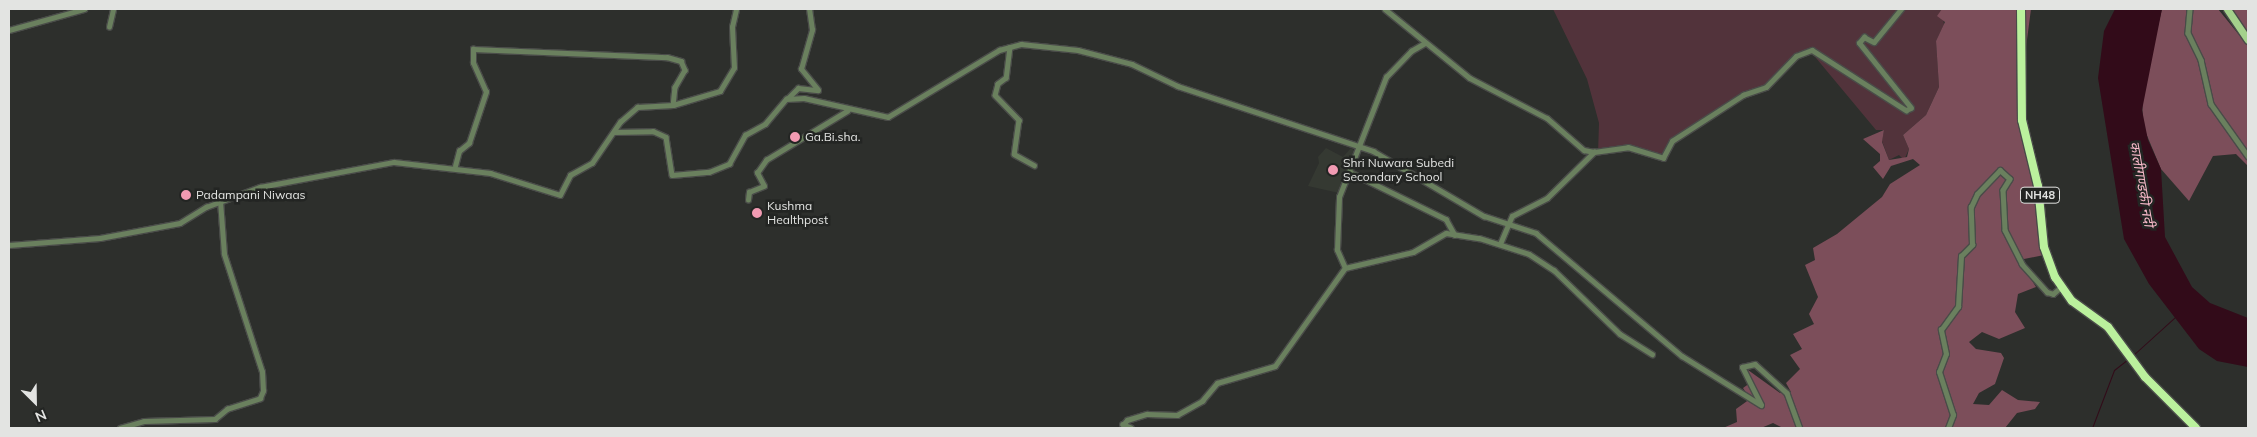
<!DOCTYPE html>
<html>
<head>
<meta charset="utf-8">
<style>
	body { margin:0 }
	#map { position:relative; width:2257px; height:437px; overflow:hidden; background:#2d2f2c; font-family:Mulish,"Noto Sans Devanagari",sans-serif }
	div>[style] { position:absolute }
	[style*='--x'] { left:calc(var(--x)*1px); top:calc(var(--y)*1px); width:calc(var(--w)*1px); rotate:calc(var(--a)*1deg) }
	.built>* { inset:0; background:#353932 }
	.green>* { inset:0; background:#52333b }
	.forest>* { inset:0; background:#7c4e5a }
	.water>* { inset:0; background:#320b19 }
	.stream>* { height:1px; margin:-0.5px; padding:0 0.5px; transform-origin:0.5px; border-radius:0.5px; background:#320b19 }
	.roads { filter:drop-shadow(1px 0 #4a4c49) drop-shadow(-1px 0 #4a4c49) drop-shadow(0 1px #4a4c49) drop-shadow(0 -1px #4a4c49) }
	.street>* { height:4.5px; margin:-2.25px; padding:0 2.25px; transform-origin:2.25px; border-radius:2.25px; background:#6a805e }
	.primary>* { height:7px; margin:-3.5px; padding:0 3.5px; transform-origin:3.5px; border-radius:3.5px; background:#a4d18b }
	.highway>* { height:8px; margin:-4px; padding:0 4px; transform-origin:4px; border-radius:4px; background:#bbf19d }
	.dots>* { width:14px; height:14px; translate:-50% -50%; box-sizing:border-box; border:2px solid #232523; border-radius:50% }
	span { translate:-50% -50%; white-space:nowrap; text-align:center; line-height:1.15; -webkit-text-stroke:5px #232523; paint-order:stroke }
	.shield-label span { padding:1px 4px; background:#232523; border:1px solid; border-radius:4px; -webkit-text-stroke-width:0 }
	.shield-label { font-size:11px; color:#e3e4e2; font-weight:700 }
	.poi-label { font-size:12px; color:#e3e4e2 }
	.left { translate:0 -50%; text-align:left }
	.water-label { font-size:14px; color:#f9baca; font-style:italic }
	.frame { position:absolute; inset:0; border:10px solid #e3e4e2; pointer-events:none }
	.north { position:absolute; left:10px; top:377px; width:50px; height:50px; -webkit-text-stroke:4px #232523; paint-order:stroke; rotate:157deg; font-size:14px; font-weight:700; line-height:20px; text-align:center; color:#e3e4e2 }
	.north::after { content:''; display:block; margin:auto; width:18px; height:22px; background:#e3e4e2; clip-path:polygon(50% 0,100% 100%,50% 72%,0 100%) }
</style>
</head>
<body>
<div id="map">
	<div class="built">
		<div style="clip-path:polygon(1326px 148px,1343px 157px,1351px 148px,1356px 152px,1339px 193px,1308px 186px,1319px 163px,1318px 157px)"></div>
	</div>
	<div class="green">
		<div style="clip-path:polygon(1553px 9px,1942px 9px,1944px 25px,1936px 41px,1939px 87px,1926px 115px,1903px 135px,1909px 149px,1904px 160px,1899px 155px,1889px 160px,1882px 141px,1884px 130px,1876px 130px,1811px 52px,1796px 59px,1770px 86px,1737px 100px,1674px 144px,1663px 161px,1621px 149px,1598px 154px,1599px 123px,1587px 79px)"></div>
	</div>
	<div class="forest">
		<div style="clip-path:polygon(1942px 9px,2031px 9px,2018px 109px,2034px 177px,2044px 255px,2019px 260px,2036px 287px,2018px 294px,2015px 312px,2025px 328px,1999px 339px,1982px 332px,1969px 342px,1976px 349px,2001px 353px,2004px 358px,1995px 384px,1979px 393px,1973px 404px,1989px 405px,2002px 390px,2018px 400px,2040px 402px,2035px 409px,2017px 413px,2005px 428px,1783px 428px,1773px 423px,1761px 428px,1723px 428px,1737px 422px,1736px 409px,1750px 399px,1743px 388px,1750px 383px,1748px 370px,1780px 393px,1791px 392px,1786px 383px,1800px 369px,1790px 355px,1802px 349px,1793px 334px,1814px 324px,1809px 314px,1818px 297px,1805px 265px,1815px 260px,1813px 248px,1837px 234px,1882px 197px,1890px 184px,1920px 165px,1913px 159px,1891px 166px,1883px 179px,1873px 167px,1880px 161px,1880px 154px,1863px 139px,1884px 130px,1882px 142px,1889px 160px,1907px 157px,1909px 149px,1903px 135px,1926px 115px,1939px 87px,1936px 41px,1945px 22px,1937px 16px)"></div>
		<div style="clip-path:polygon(2162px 9px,2218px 9px,2248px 46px,2248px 166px,2236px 154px,2213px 156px,2189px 201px,2161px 169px,2143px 126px,2142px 94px)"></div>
		<div style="clip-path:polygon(2232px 9px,2248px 9px,2248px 37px,2242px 29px)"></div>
	</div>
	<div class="water">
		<div style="clip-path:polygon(2115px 9px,2162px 9px,2142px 110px,2148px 140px,2161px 169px,2165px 237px,2192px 287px,2210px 303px,2248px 318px,2248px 367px,2217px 361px,2199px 349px,2149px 284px,2124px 239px,2098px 78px,2104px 31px)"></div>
	</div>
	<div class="stream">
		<div style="--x:2132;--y:356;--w:58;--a:-42.2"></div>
		<div style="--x:2092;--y:428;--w:62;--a:-69.2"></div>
		<div style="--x:2114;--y:370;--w:16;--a:-38"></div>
	</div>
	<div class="roads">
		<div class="street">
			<div style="--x:1385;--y:9;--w:109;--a:39.1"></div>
			<div style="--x:1470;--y:78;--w:87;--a:27.5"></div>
			<div style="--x:1547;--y:118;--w:49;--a:40.9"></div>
			<div style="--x:1584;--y:150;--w:10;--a:11"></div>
			<div style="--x:2190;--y:9;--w:24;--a:95"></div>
			<div style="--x:2188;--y:33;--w:30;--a:64"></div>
			<div style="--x:2201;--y:60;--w:45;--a:77.2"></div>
			<div style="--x:2211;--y:104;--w:64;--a:54.6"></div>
			<div style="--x:109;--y:27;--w:18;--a:-77"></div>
			<div style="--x:9;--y:30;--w:78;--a:-15.6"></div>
			<div style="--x:1010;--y:47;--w:31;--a:97"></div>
			<div style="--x:1006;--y:78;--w:10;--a:143"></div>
			<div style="--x:998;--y:84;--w:11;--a:105"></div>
			<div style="--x:995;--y:95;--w:35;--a:46"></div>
			<div style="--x:1019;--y:120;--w:34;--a:98"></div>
			<div style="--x:1014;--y:154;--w:23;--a:29"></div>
			<div style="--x:788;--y:98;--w:14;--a:-45"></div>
			<div style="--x:798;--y:88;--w:20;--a:6"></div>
			<div style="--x:818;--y:90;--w:27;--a:-129"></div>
			<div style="--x:801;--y:69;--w:41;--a:-74.2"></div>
			<div style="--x:812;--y:30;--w:21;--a:-98"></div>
			<div style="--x:614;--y:132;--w:39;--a:-1"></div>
			<div style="--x:653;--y:131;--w:14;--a:25"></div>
			<div style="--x:666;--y:137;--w:38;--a:81"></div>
			<div style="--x:672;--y:175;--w:37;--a:-5"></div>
			<div style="--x:709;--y:172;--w:22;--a:-22"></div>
			<div style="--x:729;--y:164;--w:33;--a:-61"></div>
			<div style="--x:745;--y:135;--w:23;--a:-29"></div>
			<div style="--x:765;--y:124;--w:33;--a:-50"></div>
			<div style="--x:786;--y:99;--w:18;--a:-3"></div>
			<div style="--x:804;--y:98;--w:86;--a:12.7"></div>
			<div style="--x:888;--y:117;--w:130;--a:-31.1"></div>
			<div style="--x:999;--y:50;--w:23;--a:-15"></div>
			<div style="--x:1021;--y:44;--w:57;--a:6"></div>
			<div style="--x:1078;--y:50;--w:56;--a:14.5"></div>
			<div style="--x:1132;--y:64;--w:51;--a:25.6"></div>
			<div style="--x:1178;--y:86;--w:206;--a:18.4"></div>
			<div style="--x:1373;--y:151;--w:129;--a:30.4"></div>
			<div style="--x:1484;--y:216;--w:55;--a:18.1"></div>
			<div style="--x:1536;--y:233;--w:191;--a:40.1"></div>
			<div style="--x:1682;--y:356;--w:93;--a:31.8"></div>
			<div style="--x:1761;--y:405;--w:42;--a:-116.6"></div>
			<div style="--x:1742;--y:367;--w:13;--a:-13"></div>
			<div style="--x:1755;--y:364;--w:43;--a:42.2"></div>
			<div style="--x:1787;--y:393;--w:37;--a:70"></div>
			<div style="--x:455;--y:166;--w:16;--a:-75"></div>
			<div style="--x:459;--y:151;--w:13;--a:-39"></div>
			<div style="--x:469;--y:143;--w:54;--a:-71.6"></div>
			<div style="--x:486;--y:92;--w:32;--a:-114"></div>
			<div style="--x:473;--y:63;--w:14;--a:-90"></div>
			<div style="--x:473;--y:49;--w:194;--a:2.4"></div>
			<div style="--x:667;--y:57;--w:15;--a:16"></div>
			<div style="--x:681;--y:61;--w:10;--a:66"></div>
			<div style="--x:685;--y:70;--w:20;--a:120"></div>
			<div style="--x:675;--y:87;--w:18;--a:96"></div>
			<div style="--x:1352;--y:173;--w:105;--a:26.1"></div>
			<div style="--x:1446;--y:219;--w:18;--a:61"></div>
			<div style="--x:748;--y:200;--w:8;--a:-83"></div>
			<div style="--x:749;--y:192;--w:16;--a:-22"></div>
			<div style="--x:764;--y:186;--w:15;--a:-118"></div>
			<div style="--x:757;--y:173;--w:16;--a:-55"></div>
			<div style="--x:766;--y:160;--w:95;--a:-31.2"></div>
			<div style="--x:1500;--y:244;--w:30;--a:-67"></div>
			<div style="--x:1512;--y:216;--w:39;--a:-27"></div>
			<div style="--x:1547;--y:198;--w:66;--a:-44.4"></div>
			<div style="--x:1594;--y:152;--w:34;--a:-8"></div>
			<div style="--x:1628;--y:147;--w:37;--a:17"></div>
			<div style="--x:1663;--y:158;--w:19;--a:-62"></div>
			<div style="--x:1672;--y:141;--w:85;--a:-32.9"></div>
			<div style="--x:1743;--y:95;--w:24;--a:-19"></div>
			<div style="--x:1766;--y:87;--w:43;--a:-45.9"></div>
			<div style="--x:1796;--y:56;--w:17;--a:-21"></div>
			<div style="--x:1812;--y:50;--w:112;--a:32.6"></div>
			<div style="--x:1906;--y:110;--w:5;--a:-22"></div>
			<div style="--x:1911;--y:108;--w:83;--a:-128.7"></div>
			<div style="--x:1859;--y:43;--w:8;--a:-50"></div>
			<div style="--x:1864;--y:37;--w:11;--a:27"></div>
			<div style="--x:1874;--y:42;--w:43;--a:-50.7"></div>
			<div style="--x:9;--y:245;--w:91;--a:-4.4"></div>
			<div style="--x:100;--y:238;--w:81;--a:-10.6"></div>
			<div style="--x:180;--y:223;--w:31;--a:-32"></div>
			<div style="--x:206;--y:207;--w:58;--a:-20.3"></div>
			<div style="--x:260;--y:187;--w:136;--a:-10.6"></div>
			<div style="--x:394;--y:162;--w:97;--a:6.5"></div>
			<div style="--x:490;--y:173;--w:73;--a:17.4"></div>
			<div style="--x:560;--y:195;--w:22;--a:-63"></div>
			<div style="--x:570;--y:175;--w:25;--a:-29"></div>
			<div style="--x:592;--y:163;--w:50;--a:-55.7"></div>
			<div style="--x:620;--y:122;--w:23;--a:-41"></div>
			<div style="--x:637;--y:107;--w:36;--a:-3"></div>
			<div style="--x:673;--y:105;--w:49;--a:-16.6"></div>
			<div style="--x:720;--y:91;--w:27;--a:-59"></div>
			<div style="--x:734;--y:68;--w:41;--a:-92.8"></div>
			<div style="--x:732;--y:27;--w:18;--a:-77"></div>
			<div style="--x:1345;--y:268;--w:70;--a:-13.2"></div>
			<div style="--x:1413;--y:252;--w:38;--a:-30"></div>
			<div style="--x:1446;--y:233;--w:33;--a:9"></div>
			<div style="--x:1479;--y:238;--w:52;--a:17.7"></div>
			<div style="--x:1529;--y:254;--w:30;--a:33"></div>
			<div style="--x:1554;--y:270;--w:92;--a:44.1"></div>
			<div style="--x:1620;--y:334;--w:38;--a:32"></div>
			<div style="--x:120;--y:428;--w:25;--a:-16"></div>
			<div style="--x:144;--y:421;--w:71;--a:-1.6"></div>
			<div style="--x:215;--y:419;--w:16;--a:-40"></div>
			<div style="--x:227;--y:409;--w:35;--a:-18"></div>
			<div style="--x:260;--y:398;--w:8;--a:-67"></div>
			<div style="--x:263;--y:391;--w:19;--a:-93"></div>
			<div style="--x:262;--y:372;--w:124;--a:-107.9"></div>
			<div style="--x:224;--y:254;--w:53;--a:-94.3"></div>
			<div style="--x:1131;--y:428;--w:9;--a:-159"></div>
			<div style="--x:1123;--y:425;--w:6;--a:-51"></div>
			<div style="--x:1127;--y:420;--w:21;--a:-17"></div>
			<div style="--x:1147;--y:414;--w:30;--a:2"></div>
			<div style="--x:1177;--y:415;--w:29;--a:-29"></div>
			<div style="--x:1202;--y:401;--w:23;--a:-50"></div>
			<div style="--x:1217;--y:383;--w:60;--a:-16.3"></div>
			<div style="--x:1275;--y:366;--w:120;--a:-54.5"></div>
			<div style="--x:1345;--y:268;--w:20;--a:-114"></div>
			<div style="--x:1337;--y:250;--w:53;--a:-87.8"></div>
			<div style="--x:1339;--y:197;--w:129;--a:-68.6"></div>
			<div style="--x:1386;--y:77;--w:36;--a:-46"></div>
			<div style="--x:1411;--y:51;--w:16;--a:-30"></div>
			<div style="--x:1948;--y:428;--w:14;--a:-69"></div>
			<div style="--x:1953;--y:415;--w:45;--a:-108"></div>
			<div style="--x:1939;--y:372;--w:19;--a:-69"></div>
			<div style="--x:1946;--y:354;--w:25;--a:-102"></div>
			<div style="--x:1941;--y:330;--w:29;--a:-54"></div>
			<div style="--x:1958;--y:307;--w:51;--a:-86.6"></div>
			<div style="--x:1961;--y:256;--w:16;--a:-45"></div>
			<div style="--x:1972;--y:245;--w:38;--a:-92"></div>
			<div style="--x:1971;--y:207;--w:14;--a:-65"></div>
			<div style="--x:1977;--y:194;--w:33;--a:-46"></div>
			<div style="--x:2000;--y:170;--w:13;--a:42"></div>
			<div style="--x:2010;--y:179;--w:13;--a:122"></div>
			<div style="--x:2003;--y:190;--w:40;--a:87.1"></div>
			<div style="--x:2005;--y:230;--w:38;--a:63"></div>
			<div style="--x:2022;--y:264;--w:38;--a:48"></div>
			<div style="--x:2047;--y:292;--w:6;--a:18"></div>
			<div style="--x:2053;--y:294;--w:9;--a:-41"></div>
		</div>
		<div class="primary">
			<div style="--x:2227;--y:9;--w:37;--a:56"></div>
		</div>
		<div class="highway">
			<div style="--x:2021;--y:9;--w:111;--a:89.5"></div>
			<div style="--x:2022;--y:120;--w:68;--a:76.4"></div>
			<div style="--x:2038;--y:186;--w:61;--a:84.4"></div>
			<div style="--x:2044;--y:247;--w:32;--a:70"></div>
			<div style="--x:2055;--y:277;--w:29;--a:55"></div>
			<div style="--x:2072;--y:301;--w:44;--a:35.8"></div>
			<div style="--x:2108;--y:327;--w:62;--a:53.5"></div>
			<div style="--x:2145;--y:377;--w:72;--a:45"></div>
		</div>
	</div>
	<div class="dots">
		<div style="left:795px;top:137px;background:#f19ab2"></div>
		<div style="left:1333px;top:170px;background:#f19ab2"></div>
		<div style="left:186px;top:195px;background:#f19ab2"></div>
		<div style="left:757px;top:213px;background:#f19ab2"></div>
	</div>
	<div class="shield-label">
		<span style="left:2040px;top:195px">NH48</span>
	</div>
	<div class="poi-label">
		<span class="left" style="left:805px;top:137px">Ga.Bi.sha.</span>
		<span class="left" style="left:1343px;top:170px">Shri Nuwara Subedi<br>Secondary School</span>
		<span class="left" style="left:196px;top:195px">Padampani Niwaas</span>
		<span class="left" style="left:767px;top:213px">Kushma<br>Healthpost</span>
	</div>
	<div class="water-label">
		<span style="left:2142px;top:184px;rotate:80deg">कालीगण्डकी नदी</span>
	</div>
	<div class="frame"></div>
	<div class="north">N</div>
</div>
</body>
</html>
